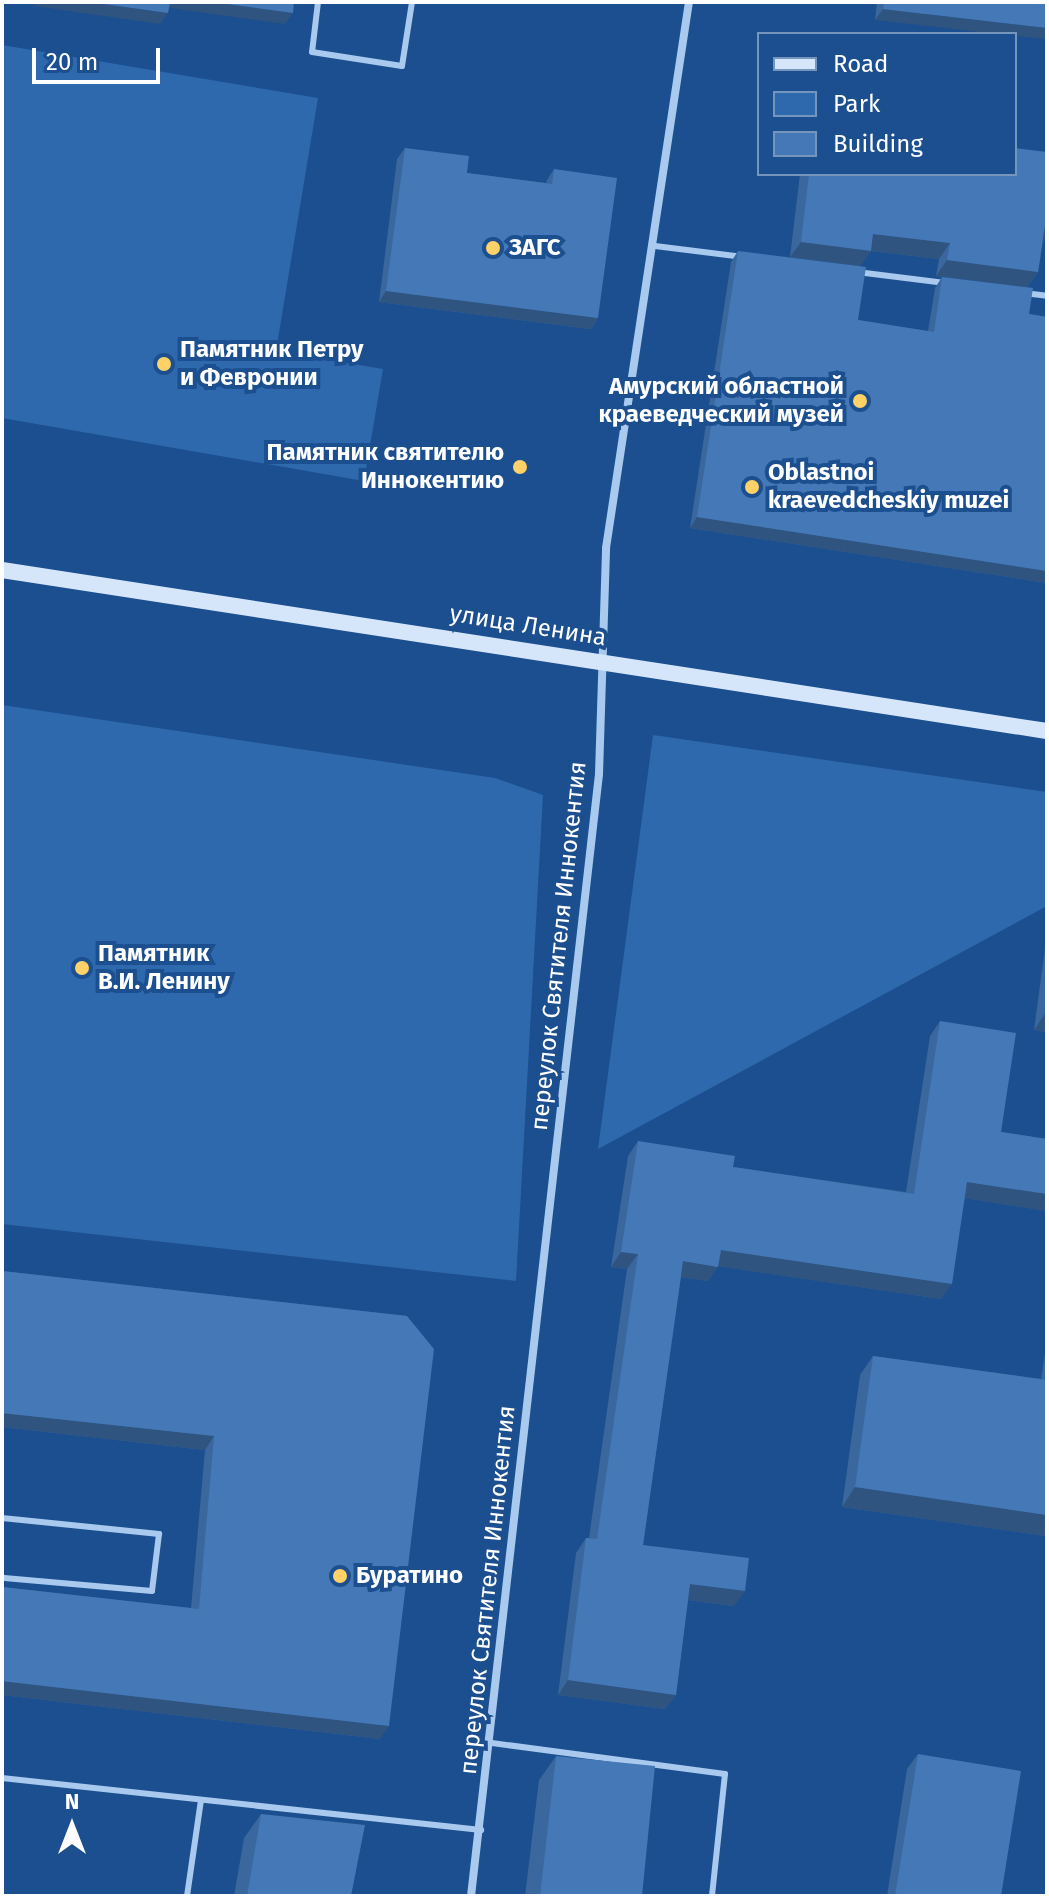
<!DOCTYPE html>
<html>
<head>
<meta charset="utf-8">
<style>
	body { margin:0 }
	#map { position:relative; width:1049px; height:1898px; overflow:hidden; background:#1b4f8f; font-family:"Fira Sans",sans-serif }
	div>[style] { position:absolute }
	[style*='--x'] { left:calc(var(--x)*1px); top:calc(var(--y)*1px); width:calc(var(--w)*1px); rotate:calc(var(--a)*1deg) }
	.green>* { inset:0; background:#2e69ad }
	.lane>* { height:6px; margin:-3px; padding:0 3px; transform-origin:3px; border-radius:3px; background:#a9c9ee }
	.street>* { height:8px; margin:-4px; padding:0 4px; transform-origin:4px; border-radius:4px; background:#a9c9ee }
	.secondary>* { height:16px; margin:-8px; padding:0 8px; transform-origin:8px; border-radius:8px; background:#d6e6fa }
	.wall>* { inset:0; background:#3a679d }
	.shaded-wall>* { inset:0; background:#305480 }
	.building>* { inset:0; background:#4478b7 }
	.dots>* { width:22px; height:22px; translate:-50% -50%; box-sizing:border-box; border:4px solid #1b4f8f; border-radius:50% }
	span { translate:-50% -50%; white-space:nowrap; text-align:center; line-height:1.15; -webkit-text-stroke:8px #1b4f8f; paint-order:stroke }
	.poi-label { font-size:24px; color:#fff; font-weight:700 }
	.left { translate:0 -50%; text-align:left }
	.right { translate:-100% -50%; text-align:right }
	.street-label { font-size:24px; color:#fff }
	.frame { position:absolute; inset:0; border:4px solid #fff; pointer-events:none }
	.legend { position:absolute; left:757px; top:32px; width:260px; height:144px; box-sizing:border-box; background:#1b4f8f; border:2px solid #7695bc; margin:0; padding:10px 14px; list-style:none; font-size:24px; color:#fff }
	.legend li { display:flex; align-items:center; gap:16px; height:40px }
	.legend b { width:40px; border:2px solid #7695bc }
	.north { position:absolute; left:32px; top:1786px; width:80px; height:80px; -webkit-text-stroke:6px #1b4f8f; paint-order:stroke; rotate:0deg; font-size:22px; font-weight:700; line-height:32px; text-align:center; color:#fff }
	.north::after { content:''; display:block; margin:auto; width:28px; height:36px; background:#fff; clip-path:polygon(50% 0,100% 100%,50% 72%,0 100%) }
	.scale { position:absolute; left:32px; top:48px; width:128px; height:36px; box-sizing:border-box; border:4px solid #fff; border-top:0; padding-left:10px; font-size:24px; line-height:28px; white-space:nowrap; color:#fff; -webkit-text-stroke:6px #1b4f8f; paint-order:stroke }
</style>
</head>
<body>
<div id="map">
	<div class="green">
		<div style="clip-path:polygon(2px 45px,318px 98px,276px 351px,383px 369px,364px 481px,2px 418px)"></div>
		<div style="clip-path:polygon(2px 705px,495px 778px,543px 795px,516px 1281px,2px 1224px)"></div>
		<div style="clip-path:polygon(653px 735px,1047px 792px,1047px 906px,598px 1149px)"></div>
	</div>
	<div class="lane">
		<div style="--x:318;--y:2;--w:50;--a:96.8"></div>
		<div style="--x:312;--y:52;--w:91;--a:8.8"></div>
		<div style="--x:402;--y:66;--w:65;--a:-81.1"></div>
		<div style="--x:655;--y:246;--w:89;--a:7.1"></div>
		<div style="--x:857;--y:272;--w:89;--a:7.1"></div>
		<div style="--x:1024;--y:293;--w:23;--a:7"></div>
		<div style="--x:2;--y:1518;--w:158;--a:5.8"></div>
		<div style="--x:159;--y:1534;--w:57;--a:97"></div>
		<div style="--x:152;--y:1591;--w:151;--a:-175"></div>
		<div style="--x:492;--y:1743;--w:235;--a:7.6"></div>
		<div style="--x:725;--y:1774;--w:123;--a:96.1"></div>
		<div style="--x:2;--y:1778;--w:482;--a:6.2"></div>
		<div style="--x:187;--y:1896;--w:97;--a:-81.7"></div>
	</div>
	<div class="street">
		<div style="--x:471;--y:1896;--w:1129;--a:-83.49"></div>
		<div style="--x:599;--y:774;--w:226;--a:-88.2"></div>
		<div style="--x:606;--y:548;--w:552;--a:-81.36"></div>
	</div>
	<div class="secondary">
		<div style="--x:2;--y:570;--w:1057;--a:8.76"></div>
	</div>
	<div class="wall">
		<div style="clip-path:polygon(877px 2px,1047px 2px,875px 20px)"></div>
		<div style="clip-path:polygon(405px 148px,467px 173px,546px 183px,547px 180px,554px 169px,598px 318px,591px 329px,379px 302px,397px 159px)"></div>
		<div style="clip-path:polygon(800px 174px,1015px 174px,1043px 241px,1038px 272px,1027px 287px,936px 276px,939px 259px,871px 251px,860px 266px,790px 257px)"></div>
		<div style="clip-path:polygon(738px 251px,858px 320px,928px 331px,935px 288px,942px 277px,1029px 314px,1047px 317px,1047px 583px,690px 528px,731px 262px)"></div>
		<div style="clip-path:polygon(1047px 933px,1047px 1032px,1034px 1030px)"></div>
		<div style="clip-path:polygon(940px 1021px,1001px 1132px,1047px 1139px,1047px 1211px,965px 1198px,941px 1299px,718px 1266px,708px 1281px,681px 1277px,643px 1545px,734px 1606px,688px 1600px,676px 1695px,665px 1709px,558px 1695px,576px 1553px,586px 1538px,589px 1538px,627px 1269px,611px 1267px,628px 1156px,638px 1141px,733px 1167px,906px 1192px,930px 1036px)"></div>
		<div style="clip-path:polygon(2px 1271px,407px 1316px,380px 1739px,2px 1695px,2px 1587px,191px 1608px,205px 1450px,2px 1427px)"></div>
		<div style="clip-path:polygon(1047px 1340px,1047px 1536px,842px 1507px,860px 1375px,873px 1356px,1041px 1379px)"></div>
		<div style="clip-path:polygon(918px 1754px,1001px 1896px,887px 1896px,907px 1769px)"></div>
		<div style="clip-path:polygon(556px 1756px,642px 1896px,525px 1896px,539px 1780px)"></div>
		<div style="clip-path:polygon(261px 1814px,351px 1896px,234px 1896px,244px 1838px)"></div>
	</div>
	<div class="shaded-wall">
		<div style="clip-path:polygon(37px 2px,89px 2px,168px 13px,160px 24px,34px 6px)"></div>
		<div style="clip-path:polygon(166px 2px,213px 2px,293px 13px,285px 24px,163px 7px)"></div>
		<div style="clip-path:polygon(883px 9px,1047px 28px,1047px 39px,1015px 36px,1015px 34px,999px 34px,875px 20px)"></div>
		<div style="clip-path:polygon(1045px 225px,1047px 225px,1047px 242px,1034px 240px)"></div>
		<div style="clip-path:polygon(873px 234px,950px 243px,939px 259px,871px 251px,860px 266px,790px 257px,801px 242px)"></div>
		<div style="clip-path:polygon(947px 260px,1038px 272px,1027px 287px,936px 276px)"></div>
		<div style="clip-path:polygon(386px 291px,598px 318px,591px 329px,379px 302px)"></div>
		<div style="clip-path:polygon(697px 517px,1047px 571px,1047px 583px,690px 528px)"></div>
		<div style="clip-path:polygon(1045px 1014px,1047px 1015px,1047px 1032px,1034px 1030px)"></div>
		<div style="clip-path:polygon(967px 1182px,1047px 1194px,1047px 1211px,957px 1197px)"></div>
		<div style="clip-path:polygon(721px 1250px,952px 1284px,941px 1299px,710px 1265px)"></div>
		<div style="clip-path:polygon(621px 1252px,638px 1254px,627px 1269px,611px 1267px)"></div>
		<div style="clip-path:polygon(683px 1261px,718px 1267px,708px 1281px,673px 1276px)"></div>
		<div style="clip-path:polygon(2px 1413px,214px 1436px,205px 1450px,2px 1427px)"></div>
		<div style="clip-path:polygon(855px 1487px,1047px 1515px,1047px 1536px,842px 1507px)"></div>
		<div style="clip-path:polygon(690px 1584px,745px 1591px,734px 1606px,680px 1599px)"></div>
		<div style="clip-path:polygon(568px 1680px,676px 1695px,665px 1709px,558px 1695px)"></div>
		<div style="clip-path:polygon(2px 1681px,389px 1726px,380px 1739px,2px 1695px)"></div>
	</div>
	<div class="building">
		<div style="clip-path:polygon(89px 2px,170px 2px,168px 13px)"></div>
		<div style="clip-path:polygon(213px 2px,294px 2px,293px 13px)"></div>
		<div style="clip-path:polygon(884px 2px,1047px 2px,1047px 28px,883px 9px)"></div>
		<div style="clip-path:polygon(405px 148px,469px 156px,467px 173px,552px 184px,554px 169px,617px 178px,598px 318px,386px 291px)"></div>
		<div style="clip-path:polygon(1015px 148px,1047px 152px,1047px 225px,1045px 225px,1038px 272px,947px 260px,950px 243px,873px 234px,871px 251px,801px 242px,809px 174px,1015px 174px)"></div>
		<div style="clip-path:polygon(738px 251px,866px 267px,858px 320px,934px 332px,942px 277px,1033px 288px,1029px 314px,1047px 317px,1047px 571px,697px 517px)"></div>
		<div style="clip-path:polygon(940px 1021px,1016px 1033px,1001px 1132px,1047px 1139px,1047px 1194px,967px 1182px,952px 1284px,721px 1250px,718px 1267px,683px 1261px,643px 1545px,749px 1558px,745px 1591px,690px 1584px,676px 1695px,568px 1680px,586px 1538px,597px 1539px,638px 1254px,621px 1252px,638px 1141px,735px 1156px,733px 1167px,914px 1194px)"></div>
		<div style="clip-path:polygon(2px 1271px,407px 1316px,434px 1349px,389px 1726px,2px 1681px,2px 1587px,199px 1609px,214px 1436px,2px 1413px)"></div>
		<div style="clip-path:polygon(873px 1356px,1047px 1380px,1047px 1515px,855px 1487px)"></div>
		<div style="clip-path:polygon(918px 1754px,1021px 1771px,1001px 1896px,895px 1896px)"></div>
		<div style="clip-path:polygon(556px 1756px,655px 1766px,642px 1896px,540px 1896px)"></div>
		<div style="clip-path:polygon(261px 1814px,365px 1825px,351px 1896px,247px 1896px)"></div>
	</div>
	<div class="dots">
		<div style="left:493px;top:248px;background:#ffd166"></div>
		<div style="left:164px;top:364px;background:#ffd166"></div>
		<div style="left:860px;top:401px;background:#ffd166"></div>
		<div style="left:520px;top:467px;background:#ffd166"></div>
		<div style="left:752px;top:487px;background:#ffd166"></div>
		<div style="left:82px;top:968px;background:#ffd166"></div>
		<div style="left:340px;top:1576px;background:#ffd166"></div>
	</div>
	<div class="poi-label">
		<span class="left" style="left:509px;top:248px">ЗАГС</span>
		<span class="left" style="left:180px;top:364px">Памятник Петру<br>и Февронии</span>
		<span class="right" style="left:844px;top:401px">Амурский областной<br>краеведческий музей</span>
		<span class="right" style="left:504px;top:467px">Памятник святителю<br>Иннокентию</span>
		<span class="left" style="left:768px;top:487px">Oblastnoi<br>kraevedcheskiy muzei</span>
		<span class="left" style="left:98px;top:968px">Памятник<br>В.И. Ленину</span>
		<span class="left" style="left:356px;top:1576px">Буратино</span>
	</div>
	<div class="street-label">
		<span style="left:528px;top:626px;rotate:9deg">улица Ленина</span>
		<span style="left:559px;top:946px;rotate:-84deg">переулок Святителя Иннокентия</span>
		<span style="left:488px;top:1590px;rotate:-84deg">переулок Святителя Иннокентия</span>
	</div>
	<div class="frame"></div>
	<ul class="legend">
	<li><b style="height:10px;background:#d6e6fa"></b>Road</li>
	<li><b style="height:22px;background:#2e69ad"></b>Park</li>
	<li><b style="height:22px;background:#4478b7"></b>Building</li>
	</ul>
	<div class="north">N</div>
	<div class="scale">20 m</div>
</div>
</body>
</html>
